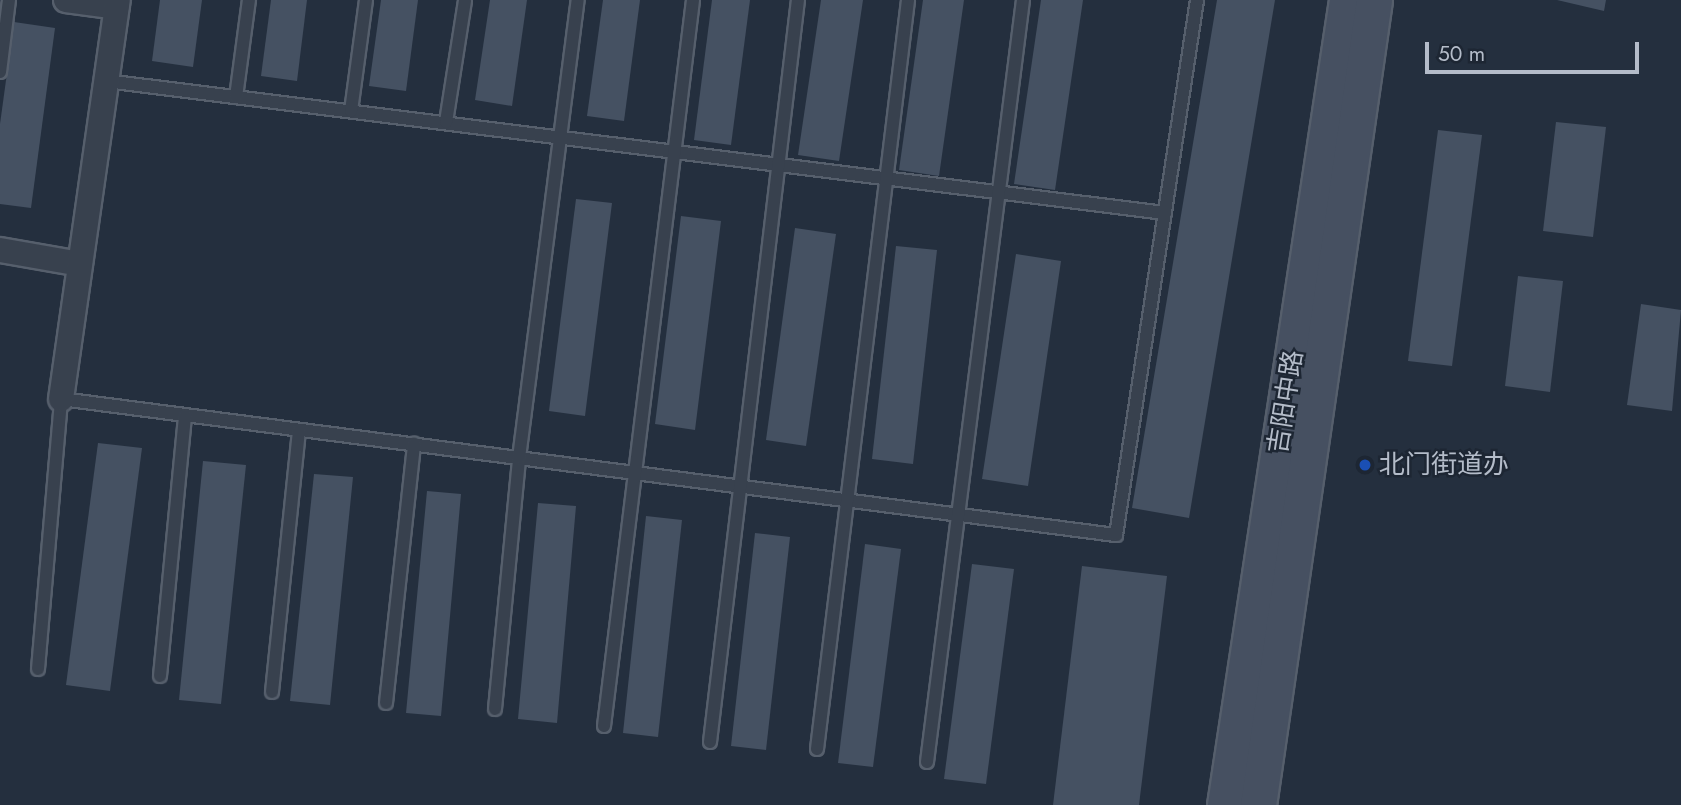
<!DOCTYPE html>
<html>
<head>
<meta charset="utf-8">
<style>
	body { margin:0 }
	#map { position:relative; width:1681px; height:805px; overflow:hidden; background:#242f3e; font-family:Jost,"Noto Sans SC",sans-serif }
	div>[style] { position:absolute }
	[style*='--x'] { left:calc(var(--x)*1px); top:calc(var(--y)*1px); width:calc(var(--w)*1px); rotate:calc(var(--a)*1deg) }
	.building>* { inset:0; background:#455162 }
	.roads { filter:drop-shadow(2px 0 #565f6c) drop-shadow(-2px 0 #565f6c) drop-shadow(0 2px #565f6c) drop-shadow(0 -2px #565f6c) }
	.lane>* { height:12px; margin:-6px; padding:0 6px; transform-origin:6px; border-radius:6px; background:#38414e }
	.street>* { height:24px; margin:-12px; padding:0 12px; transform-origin:12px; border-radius:12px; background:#38414e }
	.secondary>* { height:35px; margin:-17.5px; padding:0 17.5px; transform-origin:17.5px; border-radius:17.5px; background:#465061 }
	.dots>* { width:19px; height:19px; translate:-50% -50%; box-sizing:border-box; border:4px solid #1d2633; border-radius:50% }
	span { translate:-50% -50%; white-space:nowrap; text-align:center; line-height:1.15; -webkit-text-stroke:5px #1d2633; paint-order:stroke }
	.street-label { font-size:26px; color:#b4bcc9 }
	.poi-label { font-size:26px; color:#b4bcc9 }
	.left { translate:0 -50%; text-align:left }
	.scale { position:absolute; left:1425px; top:42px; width:214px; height:32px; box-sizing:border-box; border:4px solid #b4bcc9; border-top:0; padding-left:9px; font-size:21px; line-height:24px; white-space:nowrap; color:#b4bcc9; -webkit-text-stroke:5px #1d2633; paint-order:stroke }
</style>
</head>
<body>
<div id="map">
	<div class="building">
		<div style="clip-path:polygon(160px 0,202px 0,193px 67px,152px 61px)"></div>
		<div style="clip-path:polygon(271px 0,307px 0,297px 81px,261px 76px)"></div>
		<div style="clip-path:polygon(381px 0,418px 0,406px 91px,369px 86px)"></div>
		<div style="clip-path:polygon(490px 0,527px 0,512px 106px,475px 100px)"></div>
		<div style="clip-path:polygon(603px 0,640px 0,624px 121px,587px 116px)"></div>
		<div style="clip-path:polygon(712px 0,750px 0,731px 145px,694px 140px)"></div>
		<div style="clip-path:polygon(821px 0,863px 0,839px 161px,798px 155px)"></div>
		<div style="clip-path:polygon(923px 0,964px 0,939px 176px,899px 170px)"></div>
		<div style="clip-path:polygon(1041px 0,1083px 0,1055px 190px,1014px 184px)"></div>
		<div style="clip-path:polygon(1217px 0,1275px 0,1189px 518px,1132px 508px)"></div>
		<div style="clip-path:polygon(1557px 0,1606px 0,1604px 11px)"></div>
		<div style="clip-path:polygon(14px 22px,55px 28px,31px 208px,0 204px,0 124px)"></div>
		<div style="clip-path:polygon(1556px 122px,1606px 127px,1593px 237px,1543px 231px)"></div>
		<div style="clip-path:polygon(1438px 130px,1482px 135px,1452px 366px,1408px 361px)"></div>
		<div style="clip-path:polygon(576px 199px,612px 203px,585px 416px,549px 411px)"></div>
		<div style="clip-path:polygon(681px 216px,721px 221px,695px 430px,655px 424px)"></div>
		<div style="clip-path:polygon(795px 228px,836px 234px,806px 446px,766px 440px)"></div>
		<div style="clip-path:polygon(896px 246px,937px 250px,913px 464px,872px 459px)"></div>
		<div style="clip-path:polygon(1016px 254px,1061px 261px,1028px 486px,982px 479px)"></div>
		<div style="clip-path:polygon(1518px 276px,1563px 281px,1550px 392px,1505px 386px)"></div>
		<div style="clip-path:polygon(1641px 304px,1681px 310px,1672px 411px,1627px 405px)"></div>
		<div style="clip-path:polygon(98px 443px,142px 448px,110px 691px,66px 685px)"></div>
		<div style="clip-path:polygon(203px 461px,246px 465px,221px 704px,179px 700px)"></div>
		<div style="clip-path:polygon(314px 474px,353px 477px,330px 705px,290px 701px)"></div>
		<div style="clip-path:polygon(427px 491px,461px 494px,441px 716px,406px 713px)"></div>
		<div style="clip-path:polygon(538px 503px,576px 506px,557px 723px,518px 719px)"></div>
		<div style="clip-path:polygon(646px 516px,682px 520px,658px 737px,623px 733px)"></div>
		<div style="clip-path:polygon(755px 533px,790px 537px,766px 750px,731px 746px)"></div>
		<div style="clip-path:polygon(865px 544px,901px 549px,873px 767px,838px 763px)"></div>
		<div style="clip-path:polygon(972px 564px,1014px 569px,986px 784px,944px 779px)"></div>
		<div style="clip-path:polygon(1082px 566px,1167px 576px,1139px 805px,1053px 805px)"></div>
	</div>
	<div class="roads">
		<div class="lane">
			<div style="--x:0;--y:72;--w:73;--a:-82.9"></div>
			<div style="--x:106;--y:81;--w:1067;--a:7.11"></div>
			<div style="--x:236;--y:97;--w:98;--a:-82.4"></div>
			<div style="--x:351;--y:111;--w:112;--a:-82.3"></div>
			<div style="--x:446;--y:122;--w:123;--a:-81.1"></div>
			<div style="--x:38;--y:669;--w:271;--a:-85.1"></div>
			<div style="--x:61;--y:399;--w:1064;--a:7.35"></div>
			<div style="--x:1116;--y:535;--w:541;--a:-81.39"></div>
			<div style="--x:160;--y:676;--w:262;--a:-84.5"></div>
			<div style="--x:272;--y:692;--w:263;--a:-84.1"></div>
			<div style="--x:386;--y:703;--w:261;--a:-83.8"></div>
			<div style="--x:495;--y:709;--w:252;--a:-84.5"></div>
			<div style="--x:519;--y:458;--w:462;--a:-82.7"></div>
			<div style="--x:604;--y:726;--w:731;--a:-83.01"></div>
			<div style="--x:710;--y:742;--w:747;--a:-83.24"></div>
			<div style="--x:817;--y:749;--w:755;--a:-83.07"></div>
			<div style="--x:927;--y:762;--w:768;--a:-82.82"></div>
		</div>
		<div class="street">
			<div style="--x:66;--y:0;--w:51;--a:7.8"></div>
			<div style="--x:0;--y:250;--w:81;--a:9.9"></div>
			<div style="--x:61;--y:399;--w:403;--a:-81.9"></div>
		</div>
		<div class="secondary">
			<div style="--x:1225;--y:805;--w:814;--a:-81.38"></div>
			<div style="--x:1258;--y:805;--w:813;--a:-81.8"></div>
		</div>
	</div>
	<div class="dots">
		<div style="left:1365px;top:465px;background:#1a4fb4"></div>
	</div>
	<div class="street-label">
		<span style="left:1286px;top:402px;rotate:-81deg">吉阳中路</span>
	</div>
	<div class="poi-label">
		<span class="left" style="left:1379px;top:465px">北门街道办</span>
	</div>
	<div class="scale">50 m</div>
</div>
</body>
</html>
